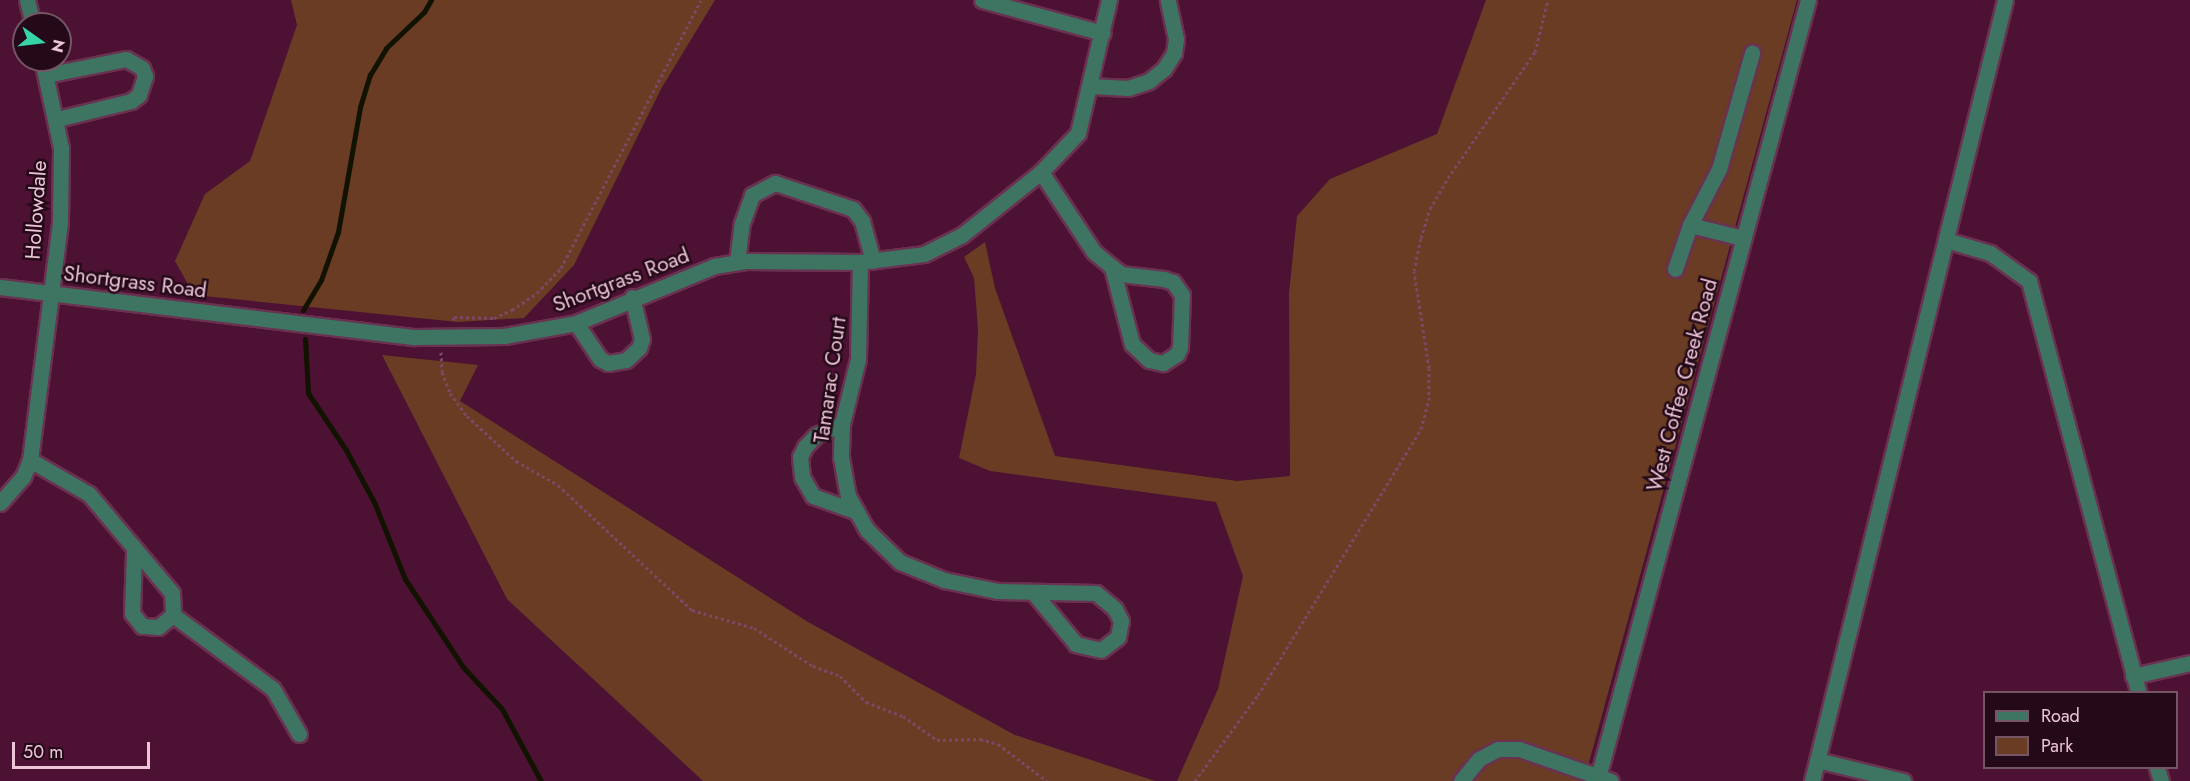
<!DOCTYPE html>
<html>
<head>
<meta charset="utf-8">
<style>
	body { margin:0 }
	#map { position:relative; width:2190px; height:781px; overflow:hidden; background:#4d1134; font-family:Jost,sans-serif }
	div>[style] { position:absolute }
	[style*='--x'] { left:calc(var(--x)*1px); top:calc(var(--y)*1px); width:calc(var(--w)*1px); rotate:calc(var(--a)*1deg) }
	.green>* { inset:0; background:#693c23 }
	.stream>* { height:5px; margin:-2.5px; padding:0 2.5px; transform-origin:2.5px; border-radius:2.5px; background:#121201 }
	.path>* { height:3px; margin-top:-1.5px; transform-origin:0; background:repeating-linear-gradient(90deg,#7d4765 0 3px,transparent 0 6px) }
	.roads { filter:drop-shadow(2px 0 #6a3151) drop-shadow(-2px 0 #6a3151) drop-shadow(0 2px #6a3151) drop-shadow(0 -2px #6a3151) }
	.minor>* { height:15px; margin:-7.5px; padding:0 7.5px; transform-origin:7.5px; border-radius:7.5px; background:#3e7562 }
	span { translate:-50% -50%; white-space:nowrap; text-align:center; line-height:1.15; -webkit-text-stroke:5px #240a18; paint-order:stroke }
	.street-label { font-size:21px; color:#ecc5d7 }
	.legend { position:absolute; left:1983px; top:691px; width:195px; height:78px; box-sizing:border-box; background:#240a18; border:2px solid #745564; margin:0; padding:8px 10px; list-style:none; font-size:18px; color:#ecc5d7 }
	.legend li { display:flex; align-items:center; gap:12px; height:30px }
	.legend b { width:30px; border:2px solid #745564 }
	.north { position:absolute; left:12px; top:12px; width:60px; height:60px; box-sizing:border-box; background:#240a18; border:2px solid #745564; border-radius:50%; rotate:104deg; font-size:16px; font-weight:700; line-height:24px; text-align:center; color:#ecc5d7 }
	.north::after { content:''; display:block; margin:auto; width:21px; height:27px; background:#35d4a7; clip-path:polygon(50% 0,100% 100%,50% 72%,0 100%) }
	.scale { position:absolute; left:12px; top:742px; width:138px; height:27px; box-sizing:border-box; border:3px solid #ecc5d7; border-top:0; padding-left:8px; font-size:18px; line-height:21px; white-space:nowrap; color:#ecc5d7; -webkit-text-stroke:4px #240a18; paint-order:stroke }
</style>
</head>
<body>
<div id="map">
	<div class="green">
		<div style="clip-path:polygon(291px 0,715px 0,661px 89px,574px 265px,524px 318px,458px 322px,194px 295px,175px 261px,205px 194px,250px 161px,297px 25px)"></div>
		<div style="clip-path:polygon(1486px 0,1797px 0,1584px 781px,1177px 781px,1218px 689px,1243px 576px,1216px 502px,990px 471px,959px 458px,976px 374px,978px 329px,974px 278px,964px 257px,985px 242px,995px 288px,1055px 456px,1237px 481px,1290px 476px,1289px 293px,1297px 216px,1330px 179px,1437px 134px)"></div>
		<div style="clip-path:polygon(382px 355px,478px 365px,460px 401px,808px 622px,1015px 735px,1155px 781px,703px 781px,507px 599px)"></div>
	</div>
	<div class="stream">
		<div style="--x:303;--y:310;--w:35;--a:-59"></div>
		<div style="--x:321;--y:280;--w:51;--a:-70.5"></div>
		<div style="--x:338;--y:232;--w:127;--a:-80"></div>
		<div style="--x:360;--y:107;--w:34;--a:-73"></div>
		<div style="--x:370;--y:75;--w:31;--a:-59"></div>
		<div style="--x:386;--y:48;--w:52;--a:-43.5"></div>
		<div style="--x:424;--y:12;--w:14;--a:-60"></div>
		<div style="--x:305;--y:339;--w:54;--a:86.8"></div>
		<div style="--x:308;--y:393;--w:69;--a:56.3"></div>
		<div style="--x:346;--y:450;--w:59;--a:61.7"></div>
		<div style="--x:374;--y:502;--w:83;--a:68.1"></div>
		<div style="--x:405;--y:579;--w:105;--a:56.6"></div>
		<div style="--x:463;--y:667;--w:57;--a:47.1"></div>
		<div style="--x:502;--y:709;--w:82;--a:61.6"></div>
	</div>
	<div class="path">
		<div style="--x:453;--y:320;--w:3;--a:-72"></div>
		<div style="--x:454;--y:317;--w:40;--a:1.4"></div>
		<div style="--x:494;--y:318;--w:20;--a:-24"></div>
		<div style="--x:512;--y:310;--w:30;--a:-34"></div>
		<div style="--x:537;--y:293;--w:35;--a:-46"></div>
		<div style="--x:561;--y:268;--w:302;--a:-62.4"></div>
		<div style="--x:441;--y:352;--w:20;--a:87"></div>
		<div style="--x:442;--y:372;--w:22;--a:69"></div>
		<div style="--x:450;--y:393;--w:29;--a:54"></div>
		<div style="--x:467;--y:416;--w:67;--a:42.6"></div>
		<div style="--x:516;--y:461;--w:48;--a:29.7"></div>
		<div style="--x:558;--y:485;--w:183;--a:43"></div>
		<div style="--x:692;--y:610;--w:65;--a:16.2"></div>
		<div style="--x:754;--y:628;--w:70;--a:32.8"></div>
		<div style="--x:813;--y:666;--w:29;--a:20"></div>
		<div style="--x:840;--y:676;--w:37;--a:45"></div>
		<div style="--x:866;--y:702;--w:40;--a:21"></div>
		<div style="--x:903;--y:716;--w:42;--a:35.2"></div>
		<div style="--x:937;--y:740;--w:43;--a:-1.3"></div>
		<div style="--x:980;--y:739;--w:19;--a:16"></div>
		<div style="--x:998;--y:744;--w:61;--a:37.1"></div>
		<div style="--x:1195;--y:781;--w:107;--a:-53.8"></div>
		<div style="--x:1258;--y:695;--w:312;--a:-58.5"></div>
		<div style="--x:1421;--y:429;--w:30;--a:-75"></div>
		<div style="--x:1429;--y:400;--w:32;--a:-90"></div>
		<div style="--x:1429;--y:368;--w:98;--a:-98.8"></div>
		<div style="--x:1414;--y:271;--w:34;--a:-78"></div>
		<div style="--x:1421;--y:238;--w:30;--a:-73"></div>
		<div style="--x:1430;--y:209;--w:36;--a:-60"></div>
		<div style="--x:1448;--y:178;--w:153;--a:-55.4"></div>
		<div style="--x:1535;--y:52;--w:54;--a:-76"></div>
	</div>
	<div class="roads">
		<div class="minor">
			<div style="--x:27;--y:0;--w:25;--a:76"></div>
			<div style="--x:982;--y:0;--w:125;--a:15.3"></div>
			<div style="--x:46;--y:75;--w:82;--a:-11.3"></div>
			<div style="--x:126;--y:59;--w:18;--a:29"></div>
			<div style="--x:142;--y:68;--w:9;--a:69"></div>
			<div style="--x:145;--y:76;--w:20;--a:108"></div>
			<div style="--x:139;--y:95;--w:10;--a:143"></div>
			<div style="--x:131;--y:101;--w:76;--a:166.3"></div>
			<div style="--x:1091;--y:86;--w:37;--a:3"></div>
			<div style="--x:1128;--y:88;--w:22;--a:-18"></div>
			<div style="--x:1149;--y:81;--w:19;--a:-39"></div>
			<div style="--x:1164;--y:69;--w:19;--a:-58"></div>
			<div style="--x:1174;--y:53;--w:14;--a:-82"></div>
			<div style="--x:1176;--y:39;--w:40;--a:-102"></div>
			<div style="--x:1041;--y:172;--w:96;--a:56.5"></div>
			<div style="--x:1094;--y:252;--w:23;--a:40"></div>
			<div style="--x:1112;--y:267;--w:11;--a:38"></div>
			<div style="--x:1121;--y:274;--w:43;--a:6.6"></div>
			<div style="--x:1164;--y:279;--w:9;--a:18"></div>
			<div style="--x:1173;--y:282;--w:16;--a:55"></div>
			<div style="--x:1182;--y:295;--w:52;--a:92.2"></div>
			<div style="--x:1180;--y:347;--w:8;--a:113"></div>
			<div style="--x:1177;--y:354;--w:17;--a:147"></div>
			<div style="--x:1163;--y:363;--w:14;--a:-168"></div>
			<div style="--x:1149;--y:360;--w:23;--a:-137"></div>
			<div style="--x:1132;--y:344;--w:80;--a:-104.6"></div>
			<div style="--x:1690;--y:225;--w:55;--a:13.8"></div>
			<div style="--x:1946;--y:240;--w:46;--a:16.5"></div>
			<div style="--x:1990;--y:253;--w:48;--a:35.7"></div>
			<div style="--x:2029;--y:281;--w:425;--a:75.1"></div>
			<div style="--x:737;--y:262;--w:39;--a:-83"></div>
			<div style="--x:742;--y:223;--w:30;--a:-70"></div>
			<div style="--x:752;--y:195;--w:26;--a:-28"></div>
			<div style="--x:775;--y:183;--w:82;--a:18.4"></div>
			<div style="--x:853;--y:209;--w:15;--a:53"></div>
			<div style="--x:862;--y:221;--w:41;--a:74.6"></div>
			<div style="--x:860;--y:262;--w:97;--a:91.2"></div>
			<div style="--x:858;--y:359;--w:67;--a:103.8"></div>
			<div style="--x:842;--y:424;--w:33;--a:92"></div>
			<div style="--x:841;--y:457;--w:40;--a:80"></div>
			<div style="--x:848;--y:496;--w:39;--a:61"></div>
			<div style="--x:867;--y:530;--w:46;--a:44.1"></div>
			<div style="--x:900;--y:562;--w:48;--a:22.2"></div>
			<div style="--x:944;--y:580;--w:54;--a:11.7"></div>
			<div style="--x:997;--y:591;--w:99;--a:1.2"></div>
			<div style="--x:1096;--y:593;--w:25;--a:40"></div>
			<div style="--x:1115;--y:609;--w:13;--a:63"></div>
			<div style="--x:1121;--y:621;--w:16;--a:101"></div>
			<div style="--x:1118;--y:637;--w:21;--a:143"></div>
			<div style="--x:1101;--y:650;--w:26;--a:-167"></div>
			<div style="--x:1076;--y:644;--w:67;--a:-129.6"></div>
			<div style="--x:1675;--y:269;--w:46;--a:-71.2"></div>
			<div style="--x:1690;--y:225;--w:63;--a:-62.6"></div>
			<div style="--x:1719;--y:169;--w:121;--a:-74.1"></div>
			<div style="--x:0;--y:287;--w:418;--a:6.9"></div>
			<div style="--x:415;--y:337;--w:89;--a:-0.6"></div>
			<div style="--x:504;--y:336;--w:73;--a:-10.2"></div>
			<div style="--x:576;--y:323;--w:149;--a:-22.4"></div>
			<div style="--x:714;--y:266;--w:32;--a:-9"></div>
			<div style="--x:746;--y:261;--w:114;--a:0.5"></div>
			<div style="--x:860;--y:262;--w:64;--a:-7.1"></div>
			<div style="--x:924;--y:254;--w:42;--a:-26.6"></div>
			<div style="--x:962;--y:235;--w:101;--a:-38.6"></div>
			<div style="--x:1041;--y:172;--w:54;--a:-46.5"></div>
			<div style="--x:1078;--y:133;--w:137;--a:-76.9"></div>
			<div style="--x:576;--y:323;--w:43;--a:56.3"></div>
			<div style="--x:600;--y:359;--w:9;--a:27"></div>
			<div style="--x:608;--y:363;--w:18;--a:-9"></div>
			<div style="--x:626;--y:360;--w:18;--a:-43"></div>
			<div style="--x:639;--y:348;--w:9;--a:-72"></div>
			<div style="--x:642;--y:339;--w:43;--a:-103.4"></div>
			<div style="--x:842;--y:424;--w:28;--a:157"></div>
			<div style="--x:816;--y:435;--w:16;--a:133"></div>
			<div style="--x:805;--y:447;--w:11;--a:117"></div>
			<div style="--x:800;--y:457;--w:20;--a:84"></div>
			<div style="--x:802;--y:477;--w:22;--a:60"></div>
			<div style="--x:813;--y:496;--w:47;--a:20"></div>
			<div style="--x:30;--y:460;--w:68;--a:30"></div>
			<div style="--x:89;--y:494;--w:129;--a:50"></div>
			<div style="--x:172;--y:593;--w:22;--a:87"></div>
			<div style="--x:173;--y:615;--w:19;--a:141"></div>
			<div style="--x:158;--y:627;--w:16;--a:-176"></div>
			<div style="--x:142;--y:626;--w:16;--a:-128"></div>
			<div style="--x:132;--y:613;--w:61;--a:-88.1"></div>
			<div style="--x:0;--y:503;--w:35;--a:-49"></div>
			<div style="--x:23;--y:477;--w:18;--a:-68"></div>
			<div style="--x:30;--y:460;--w:241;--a:-82.8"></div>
			<div style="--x:60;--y:221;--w:73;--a:-89.2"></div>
			<div style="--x:61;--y:148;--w:90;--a:-102.2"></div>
			<div style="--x:173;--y:615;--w:124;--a:36.5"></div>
			<div style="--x:273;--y:689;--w:52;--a:60"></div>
			<div style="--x:2133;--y:676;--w:58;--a:-12.8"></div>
			<div style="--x:1817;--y:760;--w:89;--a:13.7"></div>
			<div style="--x:2157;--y:768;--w:14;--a:73"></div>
			<div style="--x:1461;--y:781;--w:28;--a:-51"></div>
			<div style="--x:1479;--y:759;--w:21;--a:-28"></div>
			<div style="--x:1498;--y:749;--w:21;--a:0"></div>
			<div style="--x:1519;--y:749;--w:97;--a:19.2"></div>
			<div style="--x:1597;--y:781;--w:809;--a:-74.88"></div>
			<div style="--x:1812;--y:781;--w:804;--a:-76.12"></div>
		</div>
	</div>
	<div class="street-label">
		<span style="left:36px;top:210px;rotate:-86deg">Hollowdale</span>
		<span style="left:621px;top:280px;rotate:-21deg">Shortgrass Road</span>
		<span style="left:135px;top:282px;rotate:7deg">Shortgrass Road</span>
		<span style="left:830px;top:380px;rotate:-82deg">Tamarac Court</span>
		<span style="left:1682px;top:385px;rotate:-75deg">West Coffee Creek Road</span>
	</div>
	<ul class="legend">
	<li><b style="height:8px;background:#3e7562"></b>Road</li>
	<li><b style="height:16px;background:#693c23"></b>Park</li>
	</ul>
	<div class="north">N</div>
	<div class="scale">50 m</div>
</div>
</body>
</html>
